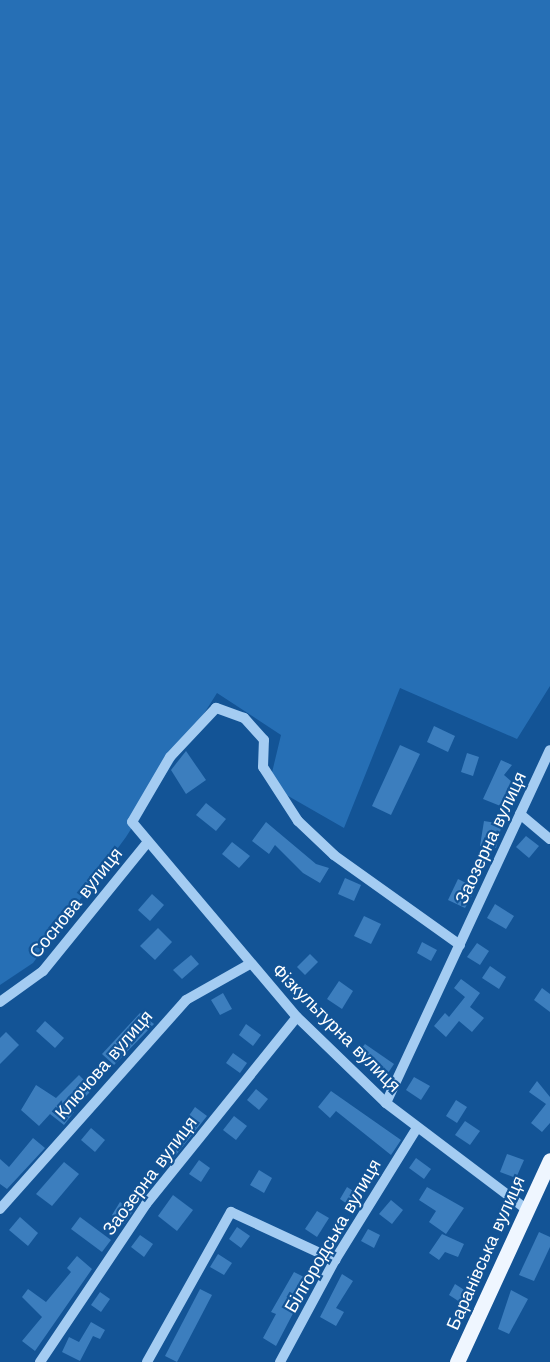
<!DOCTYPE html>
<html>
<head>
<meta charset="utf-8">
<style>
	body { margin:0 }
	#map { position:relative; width:550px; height:1362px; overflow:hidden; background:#135496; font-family:"Work Sans",sans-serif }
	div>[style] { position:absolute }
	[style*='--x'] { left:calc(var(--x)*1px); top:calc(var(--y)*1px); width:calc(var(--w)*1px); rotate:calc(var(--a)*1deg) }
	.green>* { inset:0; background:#266fb5 }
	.building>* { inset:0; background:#3c7ebe }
	.minor>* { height:10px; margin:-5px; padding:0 5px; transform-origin:5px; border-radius:5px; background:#a4ccf2 }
	.major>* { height:15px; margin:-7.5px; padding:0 7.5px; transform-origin:7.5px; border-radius:7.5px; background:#eff6ff }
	span { translate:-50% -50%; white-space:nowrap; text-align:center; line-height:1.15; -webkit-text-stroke:4.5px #135496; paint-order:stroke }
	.street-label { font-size:18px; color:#fff }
</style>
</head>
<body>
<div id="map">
	<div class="green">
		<div style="clip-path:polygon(0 0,550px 0,550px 686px,517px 739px,400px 688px,344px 828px,269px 785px,281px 735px,217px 693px,126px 837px,33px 963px,0 985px)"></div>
	</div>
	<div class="building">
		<div style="clip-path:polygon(434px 726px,455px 736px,448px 752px,427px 742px)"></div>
		<div style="clip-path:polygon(400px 745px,420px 754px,391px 815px,372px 806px)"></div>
		<div style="clip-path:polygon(186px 751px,206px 780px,186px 794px,171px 770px)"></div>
		<div style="clip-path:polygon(467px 753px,479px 757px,473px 776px,461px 772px)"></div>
		<div style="clip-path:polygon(501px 760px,512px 765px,504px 775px,512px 782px,506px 795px,512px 797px,508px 809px,483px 799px)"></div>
		<div style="clip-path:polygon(206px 803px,226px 819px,216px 831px,196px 815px)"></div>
		<div style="clip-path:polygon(484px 821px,502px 824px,496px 848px,480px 846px)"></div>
		<div style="clip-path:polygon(266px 822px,316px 864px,329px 868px,320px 883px,303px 873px,275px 845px,269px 854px,252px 841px)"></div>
		<div style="clip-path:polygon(526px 836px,539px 846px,529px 858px,516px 847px)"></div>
		<div style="clip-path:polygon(232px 842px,250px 856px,239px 868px,222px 854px)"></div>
		<div style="clip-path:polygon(345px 878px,361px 885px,354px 901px,338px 894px)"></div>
		<div style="clip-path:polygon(458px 879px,476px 888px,465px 908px,448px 900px)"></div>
		<div style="clip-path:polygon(152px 894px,164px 905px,150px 921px,138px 910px)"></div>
		<div style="clip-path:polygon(495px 904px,514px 916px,506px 929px,487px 918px)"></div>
		<div style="clip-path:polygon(364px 916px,381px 924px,371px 944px,354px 936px)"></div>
		<div style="clip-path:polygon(158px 928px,172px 942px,155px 960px,140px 946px)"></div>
		<div style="clip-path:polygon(422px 942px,437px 950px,431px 961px,417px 953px)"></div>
		<div style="clip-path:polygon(477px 943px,489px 951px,480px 965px,467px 957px)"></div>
		<div style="clip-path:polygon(310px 954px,318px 962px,305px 975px,297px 967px)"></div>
		<div style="clip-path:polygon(191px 955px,199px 964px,182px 979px,173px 970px)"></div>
		<div style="clip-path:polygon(490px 966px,506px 977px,499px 989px,482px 978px)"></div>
		<div style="clip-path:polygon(461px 979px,480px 993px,470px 1007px,484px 1018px,472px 1032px,459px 1021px,446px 1037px,434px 1026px,445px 1013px,449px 1017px,465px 997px,454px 988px)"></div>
		<div style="clip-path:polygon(339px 981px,353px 991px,342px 1009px,327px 999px)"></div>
		<div style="clip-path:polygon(542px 988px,550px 994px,550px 1012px,534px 1000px)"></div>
		<div style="clip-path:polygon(223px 993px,232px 1009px,220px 1015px,211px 1000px)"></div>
		<div style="clip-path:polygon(140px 1013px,154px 1024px,114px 1065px,102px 1054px)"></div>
		<div style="clip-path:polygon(45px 1021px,64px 1038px,55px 1048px,36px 1031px)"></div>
		<div style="clip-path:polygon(246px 1024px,261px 1035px,253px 1046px,239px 1035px)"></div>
		<div style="clip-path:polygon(6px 1032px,19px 1045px,0 1064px,0 1038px)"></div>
		<div style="clip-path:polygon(365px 1044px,394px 1064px,386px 1076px,356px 1055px)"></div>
		<div style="clip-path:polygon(233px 1053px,247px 1063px,240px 1073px,226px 1063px)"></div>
		<div style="clip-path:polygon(79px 1075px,93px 1089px,72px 1110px,74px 1112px,64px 1125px,50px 1114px,39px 1126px,21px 1110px,36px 1085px,56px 1098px)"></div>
		<div style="clip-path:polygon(414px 1077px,430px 1086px,421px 1100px,406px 1090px)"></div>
		<div style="clip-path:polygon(537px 1081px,550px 1097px,550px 1123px,542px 1132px,531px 1123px,546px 1104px,529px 1092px)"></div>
		<div style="clip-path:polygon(256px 1089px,268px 1099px,259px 1110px,247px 1100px)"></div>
		<div style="clip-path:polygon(331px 1091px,401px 1140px,391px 1155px,336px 1111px,330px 1118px,318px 1107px)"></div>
		<div style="clip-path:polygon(456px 1100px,467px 1107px,457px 1123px,446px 1116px)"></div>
		<div style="clip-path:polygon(195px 1107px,207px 1116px,168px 1165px,159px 1159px)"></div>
		<div style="clip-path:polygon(234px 1116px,247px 1126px,236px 1140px,223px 1130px)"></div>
		<div style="clip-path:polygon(465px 1121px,480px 1131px,470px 1145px,455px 1135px)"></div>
		<div style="clip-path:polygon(91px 1128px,105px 1140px,95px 1152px,81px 1140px)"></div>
		<div style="clip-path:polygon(33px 1138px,45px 1148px,7px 1189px,0 1184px,0 1159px,9px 1167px)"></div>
		<div style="clip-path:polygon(507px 1154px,524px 1160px,516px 1178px,500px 1172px)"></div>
		<div style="clip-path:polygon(416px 1158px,431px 1169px,424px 1179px,409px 1168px)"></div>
		<div style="clip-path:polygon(199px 1160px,210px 1168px,201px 1182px,189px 1174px)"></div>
		<div style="clip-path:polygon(64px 1162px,79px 1174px,52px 1206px,36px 1194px)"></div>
		<div style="clip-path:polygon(259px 1170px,272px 1178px,264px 1193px,250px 1185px)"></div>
		<div style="clip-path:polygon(347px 1187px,361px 1196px,353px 1208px,340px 1199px)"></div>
		<div style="clip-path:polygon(427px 1187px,464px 1208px,446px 1234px,429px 1222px,436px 1211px,419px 1200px)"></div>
		<div style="clip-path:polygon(173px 1195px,193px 1210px,177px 1231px,158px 1216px)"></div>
		<div style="clip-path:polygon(391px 1200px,403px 1210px,392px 1224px,379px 1214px)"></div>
		<div style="clip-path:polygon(120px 1202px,133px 1211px,124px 1224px,112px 1215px)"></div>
		<div style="clip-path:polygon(317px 1211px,329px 1218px,317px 1237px,305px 1229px)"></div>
		<div style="clip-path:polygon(20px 1217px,38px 1233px,28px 1246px,9px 1230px)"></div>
		<div style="clip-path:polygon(80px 1217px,111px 1240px,102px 1252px,71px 1229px)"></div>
		<div style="clip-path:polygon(237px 1227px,250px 1236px,241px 1248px,229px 1239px)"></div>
		<div style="clip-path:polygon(368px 1229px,380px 1235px,374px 1248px,361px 1241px)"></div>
		<div style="clip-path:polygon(539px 1232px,550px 1237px,550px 1247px,534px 1281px,519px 1275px)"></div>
		<div style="clip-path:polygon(442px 1234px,464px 1244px,458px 1257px,445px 1252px,439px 1260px,429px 1253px)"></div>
		<div style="clip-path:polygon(140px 1235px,153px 1244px,144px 1257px,131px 1247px)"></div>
		<div style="clip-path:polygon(218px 1254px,232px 1263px,224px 1275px,210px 1267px)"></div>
		<div style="clip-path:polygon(77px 1256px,92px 1269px,35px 1351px,22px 1341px,42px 1317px,22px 1297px,28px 1289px,46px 1302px,71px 1272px,67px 1268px)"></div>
		<div style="clip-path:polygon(294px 1272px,306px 1278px,298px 1296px,301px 1298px,276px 1346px,263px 1338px,276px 1314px,271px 1312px)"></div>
		<div style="clip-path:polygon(342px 1274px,353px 1281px,336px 1308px,344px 1312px,336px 1326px,320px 1317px)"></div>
		<div style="clip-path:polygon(455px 1284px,469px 1293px,463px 1304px,449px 1295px)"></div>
		<div style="clip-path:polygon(200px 1289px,212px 1295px,177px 1362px,165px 1356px)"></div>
		<div style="clip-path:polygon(511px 1290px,528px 1299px,509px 1334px,498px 1329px)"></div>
		<div style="clip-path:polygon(100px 1292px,110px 1299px,101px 1312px,91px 1305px)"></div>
		<div style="clip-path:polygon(91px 1322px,105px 1330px,100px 1339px,93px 1336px,80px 1361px,62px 1352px,69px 1337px,79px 1342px)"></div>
	</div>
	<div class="minor">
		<div style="--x:520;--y:814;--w:39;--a:40"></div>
		<div style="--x:460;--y:945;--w:155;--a:-144.5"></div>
		<div style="--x:334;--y:855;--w:50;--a:-136.6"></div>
		<div style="--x:298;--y:821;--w:64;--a:-122.9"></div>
		<div style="--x:263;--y:767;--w:27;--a:-88"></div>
		<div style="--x:264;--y:740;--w:30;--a:-132"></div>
		<div style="--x:244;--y:718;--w:30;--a:-160"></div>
		<div style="--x:216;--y:708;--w:67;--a:133.2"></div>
		<div style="--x:170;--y:757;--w:75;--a:120.3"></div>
		<div style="--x:132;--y:822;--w:255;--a:49.8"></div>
		<div style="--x:297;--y:1017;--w:124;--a:44"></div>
		<div style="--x:386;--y:1103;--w:176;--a:37.1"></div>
		<div style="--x:0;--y:1002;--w:53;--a:-35.8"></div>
		<div style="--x:43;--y:971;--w:165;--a:-50.9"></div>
		<div style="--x:386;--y:1103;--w:389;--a:-65.1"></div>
		<div style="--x:0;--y:1209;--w:280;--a:-48.3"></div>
		<div style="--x:186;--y:1000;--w:73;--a:-29.4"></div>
		<div style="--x:40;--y:1362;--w:190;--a:-56.1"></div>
		<div style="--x:146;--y:1204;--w:240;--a:-51.1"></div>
		<div style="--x:147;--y:1362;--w:172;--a:-60.8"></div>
		<div style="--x:231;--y:1212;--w:115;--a:24.8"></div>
		<div style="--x:280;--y:1362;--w:116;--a:-61.7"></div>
		<div style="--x:335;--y:1260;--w:155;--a:-58.2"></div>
	</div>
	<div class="major">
		<div style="--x:457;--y:1362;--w:222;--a:-65.3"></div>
	</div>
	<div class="street-label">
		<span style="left:491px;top:838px;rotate:-65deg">Заозерна вулиця</span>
		<span style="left:76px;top:903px;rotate:-51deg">Соснова вулиця</span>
		<span style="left:336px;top:1028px;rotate:45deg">Фізкультурна вулиця</span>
		<span style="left:104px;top:1065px;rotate:-49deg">Ключова вулиця</span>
		<span style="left:150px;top:1176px;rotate:-53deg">Заозерна вулиця</span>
		<span style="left:333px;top:1236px;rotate:-60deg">Білгородська вулиця</span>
		<span style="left:486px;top:1253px;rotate:-66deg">Баранівська вулиця</span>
	</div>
</div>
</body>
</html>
